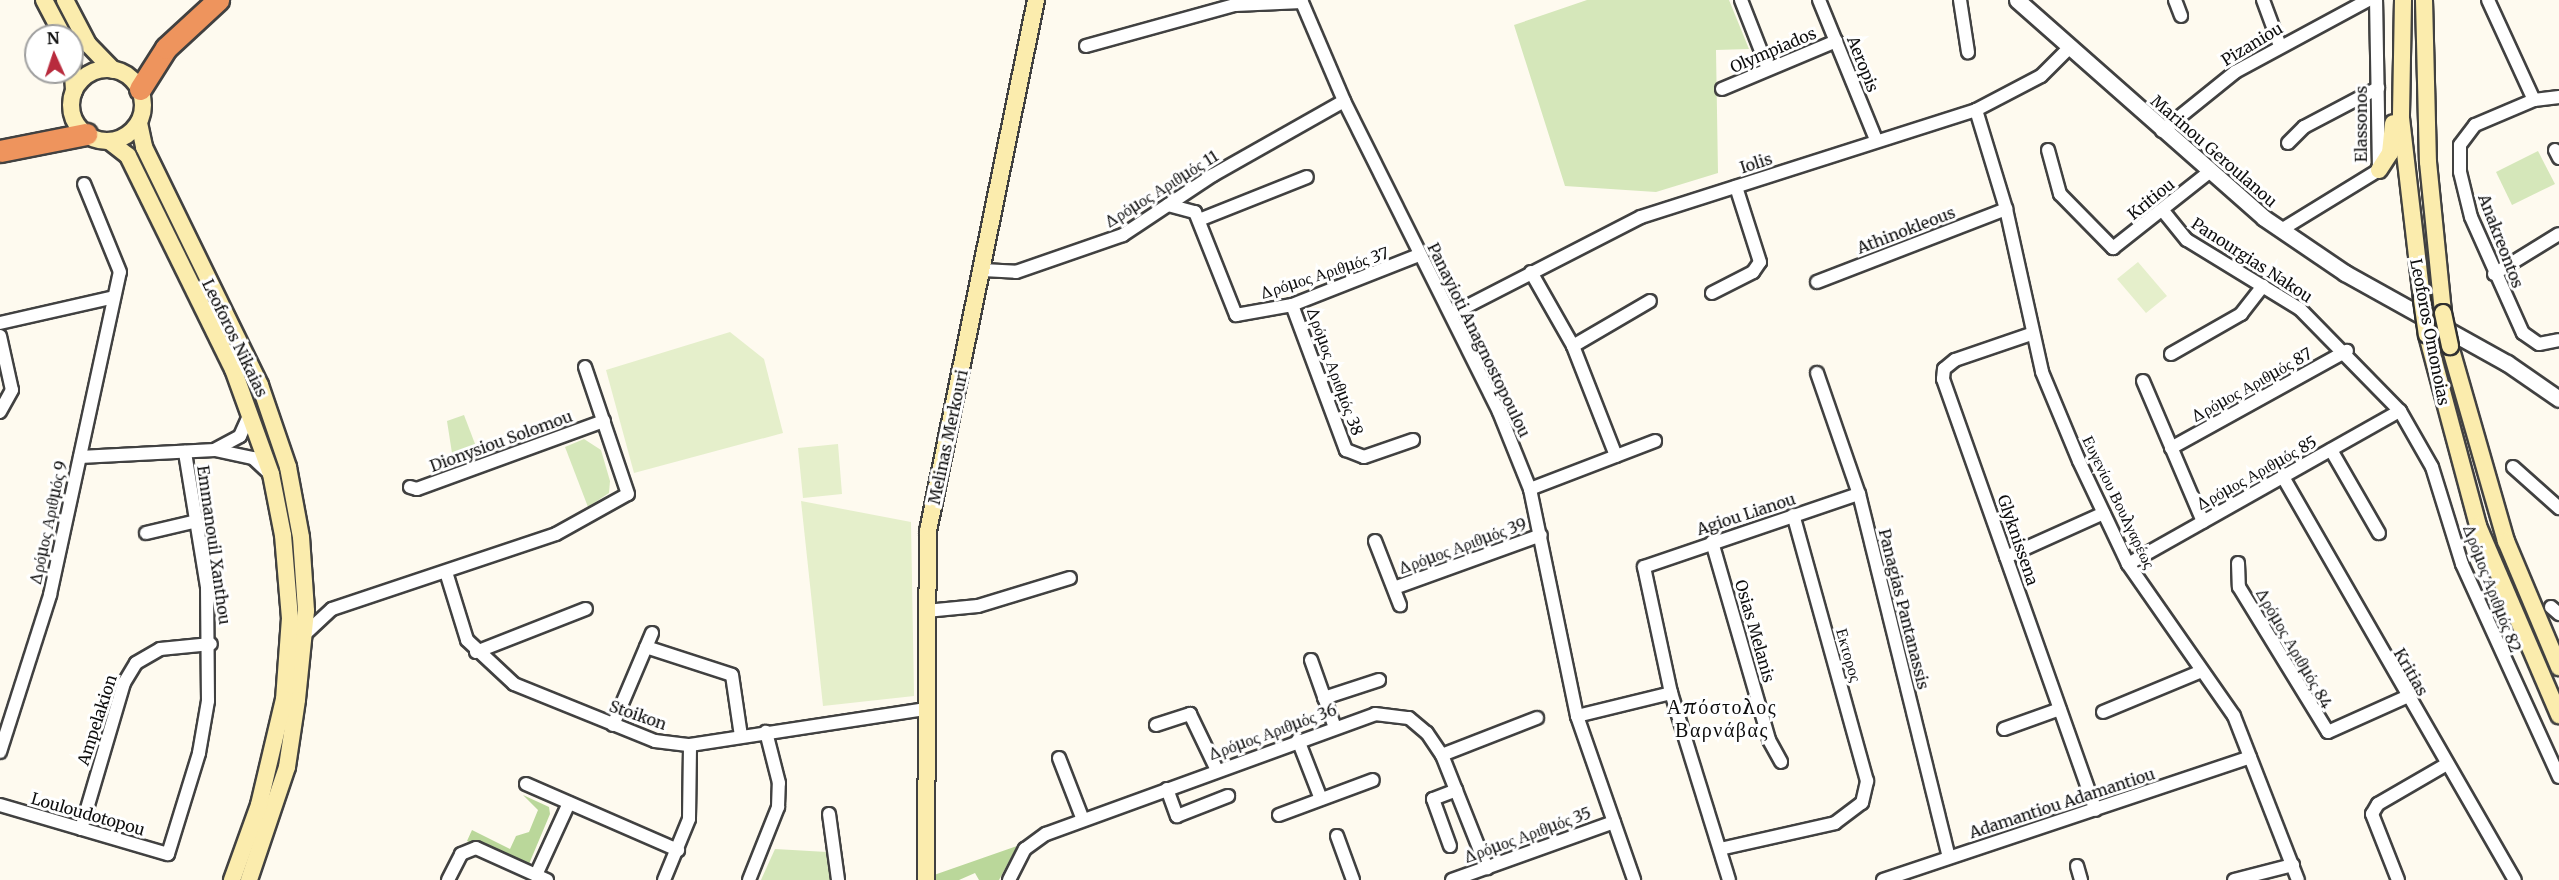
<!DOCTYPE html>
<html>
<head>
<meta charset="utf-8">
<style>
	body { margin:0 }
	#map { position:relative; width:2559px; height:880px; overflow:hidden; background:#fefaef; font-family:Merriweather,serif }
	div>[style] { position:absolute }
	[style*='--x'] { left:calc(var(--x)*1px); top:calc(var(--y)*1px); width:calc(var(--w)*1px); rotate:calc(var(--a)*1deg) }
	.green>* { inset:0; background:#d5e7ba }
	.forest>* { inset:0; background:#bad79a }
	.pitch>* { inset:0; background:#e5efcb }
	.roads { filter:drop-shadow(2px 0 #414141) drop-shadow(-2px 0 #414141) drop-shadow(0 2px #414141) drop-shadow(0 -2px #414141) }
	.minor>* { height:12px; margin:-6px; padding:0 6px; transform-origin:6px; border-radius:6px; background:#fff }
	.tertiary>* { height:15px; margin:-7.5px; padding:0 7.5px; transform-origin:7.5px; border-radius:7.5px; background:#fff }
	.secondary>* { height:16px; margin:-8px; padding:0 8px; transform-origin:8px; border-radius:8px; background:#fbecad }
	.secondary>.ring { margin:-8px; padding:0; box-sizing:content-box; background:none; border:16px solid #fbecad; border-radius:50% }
	.motorway>* { height:21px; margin:-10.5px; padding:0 10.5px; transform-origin:10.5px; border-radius:10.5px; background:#ee945d }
	.bridges { filter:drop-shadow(2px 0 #303030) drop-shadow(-2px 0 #303030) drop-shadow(0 2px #303030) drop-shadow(0 -2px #303030) }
	.secondary-bridge>* { height:16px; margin:-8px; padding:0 8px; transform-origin:8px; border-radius:8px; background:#fbecad }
	span { translate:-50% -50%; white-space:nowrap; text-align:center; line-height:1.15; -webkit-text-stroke:6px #fff; paint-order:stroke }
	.street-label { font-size:16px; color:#0e0e0e }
	.quarter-label { font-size:20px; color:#0e0e0e; letter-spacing:1.5px }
	.north { position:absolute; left:24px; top:24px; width:60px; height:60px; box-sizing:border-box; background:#fff; border:2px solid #9f9f9f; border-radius:50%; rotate:357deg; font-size:16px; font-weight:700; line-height:24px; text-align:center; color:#0e0e0e }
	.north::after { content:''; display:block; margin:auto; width:21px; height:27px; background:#b82b3d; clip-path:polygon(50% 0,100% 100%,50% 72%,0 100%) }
</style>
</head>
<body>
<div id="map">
	<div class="green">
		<div style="clip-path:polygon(1587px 0,1729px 0,1749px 49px,1716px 50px,1718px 173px,1656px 192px,1565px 186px,1514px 25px)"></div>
		<div style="clip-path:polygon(2538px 151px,2555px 184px,2512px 205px,2496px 172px)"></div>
		<div style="clip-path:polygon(464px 415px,480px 457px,454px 466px,447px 421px)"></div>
		<div style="clip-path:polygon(584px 439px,601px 450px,610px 481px,609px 493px,588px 507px,565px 447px)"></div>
		<div style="clip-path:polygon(775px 849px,827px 852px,831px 880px,761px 880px)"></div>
	</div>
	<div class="forest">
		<div style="clip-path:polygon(523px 795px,549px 807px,550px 814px,529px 864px,523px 866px,467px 841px,472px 830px,510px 849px,516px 836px,529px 832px,538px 810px)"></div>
		<div style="clip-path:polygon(1017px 846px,999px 880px,979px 880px,975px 873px,959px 880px,935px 880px,934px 875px)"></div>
	</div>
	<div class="pitch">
		<div style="clip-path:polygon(2138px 262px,2167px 296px,2146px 313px,2117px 279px)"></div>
		<div style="clip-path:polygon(730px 332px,764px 359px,783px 433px,634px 473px,606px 370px)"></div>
		<div style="clip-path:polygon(838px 444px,842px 494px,803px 498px,798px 448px)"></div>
		<div style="clip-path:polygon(801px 501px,911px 522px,914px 696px,823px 706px)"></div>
	</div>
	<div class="roads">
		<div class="minor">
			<div style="--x:1301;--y:0;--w:110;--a:66.9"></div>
			<div style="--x:1344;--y:101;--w:347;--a:63.5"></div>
			<div style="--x:1499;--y:412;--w:83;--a:68.1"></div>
			<div style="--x:1530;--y:489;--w:232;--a:78.3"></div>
			<div style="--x:1577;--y:716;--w:174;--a:70.8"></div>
			<div style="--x:1741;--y:0;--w:74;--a:68.6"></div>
			<div style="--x:1819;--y:0;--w:151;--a:67.8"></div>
			<div style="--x:1960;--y:0;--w:53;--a:81.3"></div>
			<div style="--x:2175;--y:0;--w:17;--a:69"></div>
			<div style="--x:2263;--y:0;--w:49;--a:69.7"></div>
			<div style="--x:2488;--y:0;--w:110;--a:65.3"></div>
			<div style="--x:1086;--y:46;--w:155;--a:-15.4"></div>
			<div style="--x:1235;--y:5;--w:67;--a:-2.6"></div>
			<div style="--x:1722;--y:89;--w:124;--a:-22.8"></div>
			<div style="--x:2559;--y:97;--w:25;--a:173"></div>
			<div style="--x:2534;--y:100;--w:64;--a:157"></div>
			<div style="--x:2475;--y:125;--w:25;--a:127"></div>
			<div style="--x:2460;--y:145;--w:27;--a:90"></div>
			<div style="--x:2460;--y:172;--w:46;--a:76.3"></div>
			<div style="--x:2471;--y:217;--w:127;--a:65.9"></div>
			<div style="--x:2523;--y:333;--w:19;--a:35"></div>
			<div style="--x:2539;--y:344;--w:20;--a:-11"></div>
			<div style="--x:1976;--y:110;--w:103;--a:73.1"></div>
			<div style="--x:2006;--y:209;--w:167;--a:77.5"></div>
			<div style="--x:2042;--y:372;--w:96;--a:67.4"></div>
			<div style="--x:2079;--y:461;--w:114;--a:64.6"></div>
			<div style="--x:2128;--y:564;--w:185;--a:55.1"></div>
			<div style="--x:2234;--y:716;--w:176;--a:68.7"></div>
			<div style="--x:2162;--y:131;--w:94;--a:-38.9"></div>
			<div style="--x:2235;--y:72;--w:151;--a:-28.4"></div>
			<div style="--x:2288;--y:143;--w:23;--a:-45"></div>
			<div style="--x:2304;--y:127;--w:84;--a:-27.8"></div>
			<div style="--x:2048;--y:150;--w:46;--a:74.7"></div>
			<div style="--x:2060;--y:194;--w:76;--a:45.5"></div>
			<div style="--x:2113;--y:248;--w:121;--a:-38.3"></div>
			<div style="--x:2555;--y:150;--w:9;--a:63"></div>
			<div style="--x:1168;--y:205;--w:28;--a:15"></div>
			<div style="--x:1195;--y:212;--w:111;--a:68.3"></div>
			<div style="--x:1236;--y:315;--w:57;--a:-10.1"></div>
			<div style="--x:1292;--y:305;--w:136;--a:-21.5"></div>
			<div style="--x:2164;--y:212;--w:36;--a:51"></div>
			<div style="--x:2187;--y:240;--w:132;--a:31.4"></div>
			<div style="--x:2300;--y:309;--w:143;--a:45.6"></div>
			<div style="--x:2400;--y:411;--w:64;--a:60.3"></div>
			<div style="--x:2432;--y:467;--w:102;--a:72.8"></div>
			<div style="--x:2462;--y:564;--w:234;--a:65.5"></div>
			<div style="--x:1199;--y:220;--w:116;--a:-21.7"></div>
			<div style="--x:2281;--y:230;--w:115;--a:-31.5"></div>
			<div style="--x:2379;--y:170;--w:170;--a:-91"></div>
			<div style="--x:983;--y:270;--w:33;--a:3"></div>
			<div style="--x:1016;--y:272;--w:113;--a:-19.1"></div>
			<div style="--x:1123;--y:235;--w:108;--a:-33.7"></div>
			<div style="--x:1213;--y:175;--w:150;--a:-29.5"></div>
			<div style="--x:1531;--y:272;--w:85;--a:60.4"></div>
			<div style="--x:1573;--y:346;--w:118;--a:68.6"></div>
			<div style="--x:2494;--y:274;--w:76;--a:-31.6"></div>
			<div style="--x:1817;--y:282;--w:203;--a:-21.1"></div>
			<div style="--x:1712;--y:293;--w:46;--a:-27.1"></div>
			<div style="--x:1753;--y:272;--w:12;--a:-55"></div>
			<div style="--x:1760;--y:262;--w:79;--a:-107.7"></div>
			<div style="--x:1292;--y:305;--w:155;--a:69.6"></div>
			<div style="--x:1346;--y:450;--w:19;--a:21"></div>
			<div style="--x:1364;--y:457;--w:52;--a:-19.1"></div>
			<div style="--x:1452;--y:314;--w:212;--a:-27.2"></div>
			<div style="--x:1641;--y:217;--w:352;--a:-17.7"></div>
			<div style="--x:1976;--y:110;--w:73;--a:-27.6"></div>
			<div style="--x:2041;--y:76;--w:40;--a:-45"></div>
			<div style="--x:0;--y:323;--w:117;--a:-12.8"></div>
			<div style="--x:2031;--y:334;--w:80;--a:161.1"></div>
			<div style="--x:1955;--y:360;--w:14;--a:141"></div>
			<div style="--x:1944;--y:369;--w:10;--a:96"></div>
			<div style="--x:1943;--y:379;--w:457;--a:70.5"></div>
			<div style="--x:0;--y:336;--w:55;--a:77.5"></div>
			<div style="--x:12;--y:390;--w:25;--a:119"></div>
			<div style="--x:1573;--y:346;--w:89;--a:-30.3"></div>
			<div style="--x:2171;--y:354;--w:81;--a:-29.7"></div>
			<div style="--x:2241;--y:314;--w:36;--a:-52"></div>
			<div style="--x:1817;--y:373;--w:128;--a:70.9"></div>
			<div style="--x:1859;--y:494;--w:374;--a:76.1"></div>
			<div style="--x:2143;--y:381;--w:153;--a:66.9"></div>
			<div style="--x:2171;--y:448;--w:201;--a:-28.9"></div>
			<div style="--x:216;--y:449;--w:27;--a:-28"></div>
			<div style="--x:240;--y:436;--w:24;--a:-66"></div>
			<div style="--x:2331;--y:450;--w:96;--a:60"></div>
			<div style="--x:80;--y:457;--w:135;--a:-3"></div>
			<div style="--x:215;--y:450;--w:39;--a:12"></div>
			<div style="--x:253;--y:458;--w:22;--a:43"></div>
			<div style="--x:2513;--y:467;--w:62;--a:41.7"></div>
			<div style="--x:2283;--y:477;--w:465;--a:60.1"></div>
			<div style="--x:410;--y:487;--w:7;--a:16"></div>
			<div style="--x:417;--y:489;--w:199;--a:-20"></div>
			<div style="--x:1530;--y:489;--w:134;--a:-21"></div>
			<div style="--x:146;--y:533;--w:48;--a:-13.2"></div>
			<div style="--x:1375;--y:541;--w:69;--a:68.7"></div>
			<div style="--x:1712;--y:542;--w:206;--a:73.9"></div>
			<div style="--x:1769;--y:740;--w:25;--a:61"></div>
			<div style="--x:2006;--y:557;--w:107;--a:-24.2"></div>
			<div style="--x:2238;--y:563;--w:24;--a:88"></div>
			<div style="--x:2239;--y:587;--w:170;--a:58.5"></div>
			<div style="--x:2328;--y:732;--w:85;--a:-24.2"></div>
			<div style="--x:2128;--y:564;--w:312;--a:-29.4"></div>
			<div style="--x:446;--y:572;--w:71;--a:72.8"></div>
			<div style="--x:467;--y:640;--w:64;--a:43.1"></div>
			<div style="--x:514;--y:684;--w:152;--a:22"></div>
			<div style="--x:655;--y:741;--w:35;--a:7"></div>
			<div style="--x:690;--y:745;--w:239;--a:-8.7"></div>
			<div style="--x:1394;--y:588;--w:156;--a:-19.8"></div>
			<div style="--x:2551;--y:607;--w:11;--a:41"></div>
			<div style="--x:926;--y:611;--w:52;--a:-5.5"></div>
			<div style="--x:978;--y:606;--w:96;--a:-16.9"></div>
			<div style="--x:304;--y:635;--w:38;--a:-43"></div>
			<div style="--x:332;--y:609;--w:236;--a:-18.5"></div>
			<div style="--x:556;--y:534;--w:82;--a:-29.1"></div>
			<div style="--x:628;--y:494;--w:134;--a:-108.7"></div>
			<div style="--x:646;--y:647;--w:90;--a:18"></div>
			<div style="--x:732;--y:675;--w:62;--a:81.6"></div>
			<div style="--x:476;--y:652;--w:118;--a:-21.4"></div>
			<div style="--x:1311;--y:660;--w:69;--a:70.5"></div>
			<div style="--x:1324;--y:698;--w:58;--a:-18.1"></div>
			<div style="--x:2103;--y:712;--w:107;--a:-22.5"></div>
			<div style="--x:1577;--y:716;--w:97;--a:-13.7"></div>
			<div style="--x:613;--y:725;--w:100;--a:-67"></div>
			<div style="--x:1156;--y:725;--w:36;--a:-18"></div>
			<div style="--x:1190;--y:714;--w:62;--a:64.3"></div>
			<div style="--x:2004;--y:729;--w:59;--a:-19.7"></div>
			<div style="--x:1298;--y:740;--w:63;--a:68.7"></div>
			<div style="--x:0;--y:752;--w:165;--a:-72.3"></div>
			<div style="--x:50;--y:595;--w:330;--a:-77.8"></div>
			<div style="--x:120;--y:272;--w:95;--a:-112.2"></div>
			<div style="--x:1442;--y:755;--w:102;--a:-21.3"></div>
			<div style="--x:1059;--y:758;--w:66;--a:68.8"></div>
			<div style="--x:526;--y:784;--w:166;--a:23.5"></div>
			<div style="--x:1167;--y:789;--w:29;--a:70"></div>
			<div style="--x:1177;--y:816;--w:55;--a:-21.4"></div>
			<div style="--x:0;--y:805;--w:175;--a:16.3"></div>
			<div style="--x:168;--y:854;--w:106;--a:-72.9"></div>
			<div style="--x:199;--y:753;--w:53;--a:-80.2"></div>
			<div style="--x:208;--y:701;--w:114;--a:-90.5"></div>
			<div style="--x:207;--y:587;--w:137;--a:-99.3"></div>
			<div style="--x:829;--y:814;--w:67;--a:82.2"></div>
			<div style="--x:1279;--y:815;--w:100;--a:-20.4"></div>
			<div style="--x:81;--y:829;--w:152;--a:-73.6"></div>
			<div style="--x:124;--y:683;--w:23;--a:-59"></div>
			<div style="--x:136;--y:663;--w:28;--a:-30"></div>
			<div style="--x:160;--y:649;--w:51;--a:-5.6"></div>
			<div style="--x:1337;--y:836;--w:47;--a:70"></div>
			<div style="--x:1450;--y:846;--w:50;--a:-109.9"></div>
			<div style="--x:1433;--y:799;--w:25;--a:-21"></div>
			<div style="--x:1720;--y:849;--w:118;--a:-12.7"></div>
			<div style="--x:1835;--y:823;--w:34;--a:-37"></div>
			<div style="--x:1862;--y:803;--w:23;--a:-77"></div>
			<div style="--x:1867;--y:781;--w:276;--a:-105.5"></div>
			<div style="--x:2077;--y:866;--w:15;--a:74"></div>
			<div style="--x:536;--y:875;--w:79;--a:-65.4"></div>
			<div style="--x:448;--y:880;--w:29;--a:-63"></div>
			<div style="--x:461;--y:854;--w:16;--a:-22"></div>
			<div style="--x:476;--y:848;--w:78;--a:24.3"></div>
			<div style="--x:664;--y:880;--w:66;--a:-67.7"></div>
			<div style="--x:689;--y:819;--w:74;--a:-89.2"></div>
			<div style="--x:749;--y:880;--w:79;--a:-68.3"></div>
			<div style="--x:778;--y:807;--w:24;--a:-88"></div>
			<div style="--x:779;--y:783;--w:53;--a:-104.3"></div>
			<div style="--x:1009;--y:880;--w:35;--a:-63"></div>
			<div style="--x:1025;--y:849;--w:26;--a:-36"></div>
			<div style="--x:1046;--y:834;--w:350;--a:-20"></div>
			<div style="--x:1375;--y:714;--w:34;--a:7"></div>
			<div style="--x:1409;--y:718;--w:23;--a:40"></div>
			<div style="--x:1427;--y:733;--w:27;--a:56"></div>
			<div style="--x:1442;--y:755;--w:122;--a:68.3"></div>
			<div style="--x:1452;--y:880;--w:172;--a:-19.7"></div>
			<div style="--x:1729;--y:880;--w:196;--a:-107.2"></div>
			<div style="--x:1671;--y:693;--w:129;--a:-102.1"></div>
			<div style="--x:1644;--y:567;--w:227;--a:-18.8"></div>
			<div style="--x:1883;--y:880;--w:387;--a:-18.5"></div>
			<div style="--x:2234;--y:880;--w:61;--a:-14.3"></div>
			<div style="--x:2398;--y:880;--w:71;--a:-111.5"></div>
			<div style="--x:2372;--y:814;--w:12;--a:-59"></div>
			<div style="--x:2378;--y:804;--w:80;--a:-30.1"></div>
		</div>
		<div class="tertiary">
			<div style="--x:2017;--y:0;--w:329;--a:41.4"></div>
			<div style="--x:2264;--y:218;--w:98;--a:34.2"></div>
			<div style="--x:2345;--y:273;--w:185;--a:29.1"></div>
			<div style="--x:2507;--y:363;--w:63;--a:34.7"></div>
		</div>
		<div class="secondary">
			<div style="--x:44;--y:0;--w:41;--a:62.2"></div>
			<div style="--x:65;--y:0;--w:50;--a:62.4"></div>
			<div style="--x:88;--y:44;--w:36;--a:46"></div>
			<div style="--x:2403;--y:0;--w:118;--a:91"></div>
			<div style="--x:2401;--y:118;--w:183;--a:83.4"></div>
			<div style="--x:2424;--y:0;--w:162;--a:88.6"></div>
			<div style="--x:2428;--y:162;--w:152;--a:84.3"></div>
			<div style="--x:72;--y:61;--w:30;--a:86"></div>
			<div class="ring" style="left:71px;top:69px;width:56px;height:56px"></div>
			<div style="--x:139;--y:123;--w:25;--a:78"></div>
			<div style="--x:144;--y:147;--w:265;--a:64"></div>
			<div style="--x:260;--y:385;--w:87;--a:71.1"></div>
			<div style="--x:288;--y:467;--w:71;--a:79.5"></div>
			<div style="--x:301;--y:537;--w:74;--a:86.1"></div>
			<div style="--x:306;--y:611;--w:89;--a:95.8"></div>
			<div style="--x:297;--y:700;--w:68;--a:98.5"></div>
			<div style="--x:287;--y:767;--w:119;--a:108.6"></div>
			<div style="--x:109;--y:141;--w:24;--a:38"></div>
			<div style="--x:128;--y:156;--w:237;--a:63.8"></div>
			<div style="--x:233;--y:369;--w:112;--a:70.1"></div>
			<div style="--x:271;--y:474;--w:62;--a:78.9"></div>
			<div style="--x:283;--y:535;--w:83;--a:85.2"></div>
			<div style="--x:290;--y:618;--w:81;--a:94.2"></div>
			<div style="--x:284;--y:699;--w:109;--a:103.3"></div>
			<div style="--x:259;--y:805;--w:80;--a:109.8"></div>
			<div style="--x:2379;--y:170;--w:20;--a:-57"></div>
			<div style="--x:2390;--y:153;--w:30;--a:-84"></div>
			<div style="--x:2427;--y:335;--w:198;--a:75"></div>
			<div style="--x:2478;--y:526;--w:206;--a:66.8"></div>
			<div style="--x:2450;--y:346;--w:203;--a:74"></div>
			<div style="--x:2506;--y:541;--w:137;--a:67.2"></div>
			<div style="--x:926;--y:880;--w:349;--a:-89.7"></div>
			<div style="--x:928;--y:531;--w:542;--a:-78.5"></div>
		</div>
		<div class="motorway">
			<div style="--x:140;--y:89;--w:49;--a:-57.6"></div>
			<div style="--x:166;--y:48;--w:71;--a:-42.7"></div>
			<div style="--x:0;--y:151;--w:88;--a:-11.2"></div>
		</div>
	</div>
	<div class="bridges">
		<div class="secondary-bridge">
			<div style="--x:2422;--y:300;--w:35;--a:82"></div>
			<div style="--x:2443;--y:313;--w:34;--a:78"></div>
		</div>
	</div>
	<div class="street-label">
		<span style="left:2252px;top:44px;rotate:-31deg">Pizaniou</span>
		<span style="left:1773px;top:50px;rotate:-23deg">Olympiados</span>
		<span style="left:1863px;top:64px;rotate:68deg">Aeropis</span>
		<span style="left:2361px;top:124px;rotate:-90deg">Elassonos</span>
		<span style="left:2214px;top:151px;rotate:41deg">Marinou Geroulanou</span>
		<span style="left:1756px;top:163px;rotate:-18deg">Iolis</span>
		<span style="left:1161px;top:189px;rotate:-32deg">Δρόμος Αριθμός 11</span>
		<span style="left:2151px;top:199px;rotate:-39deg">Kritiou</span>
		<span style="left:1906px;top:230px;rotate:-21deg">Athinokleous</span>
		<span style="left:2501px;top:241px;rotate:69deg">Anakreontos</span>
		<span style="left:2252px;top:260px;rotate:33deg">Panourgias Nakou</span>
		<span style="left:1324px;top:273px;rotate:-18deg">Δρόμος Αριθμός 37</span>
		<span style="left:2430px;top:332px;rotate:79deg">Leoforos Omonoias</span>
		<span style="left:235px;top:338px;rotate:64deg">Leoforos Nikaias</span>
		<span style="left:1479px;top:340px;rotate:64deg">Panayioti Anagnostopoulou</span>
		<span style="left:1335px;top:371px;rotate:70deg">Δρόμος Αριθμός 38</span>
		<span style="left:2251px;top:385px;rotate:-29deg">Δρόμος Αριθμός 87</span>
		<span style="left:948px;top:437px;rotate:-78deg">Melinas Merkouri</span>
		<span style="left:501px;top:441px;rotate:-20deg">Dionysiou Solomou</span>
		<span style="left:2256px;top:473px;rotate:-29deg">Δρόμος Αριθμός 85</span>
		<span style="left:2119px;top:502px;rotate:64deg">Ευγενίου Βουλγαρέως</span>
		<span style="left:1746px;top:514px;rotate:-18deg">Agiou Lianou</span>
		<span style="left:48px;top:523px;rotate:-78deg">Δρόμος Αριθμός 9</span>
		<span style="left:2018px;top:540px;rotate:71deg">Glyknissena</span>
		<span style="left:214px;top:545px;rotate:82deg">Emmanouil Xanthou</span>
		<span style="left:1462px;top:546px;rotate:-20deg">Δρόμος Αριθμός 39</span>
		<span style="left:2492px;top:588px;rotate:69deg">Δρόμος Αριθμός 82</span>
		<span style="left:1904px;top:609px;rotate:76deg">Panagias Pantanassis</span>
		<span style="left:1755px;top:631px;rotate:74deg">Osias Melanis</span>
		<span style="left:2294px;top:648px;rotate:60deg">Δρόμος Αριθμός 84</span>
		<span style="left:1849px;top:655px;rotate:74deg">Εκτορος</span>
		<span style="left:2411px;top:672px;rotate:60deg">Kritias</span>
		<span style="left:638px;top:715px;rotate:19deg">Stoikon</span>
		<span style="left:97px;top:720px;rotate:-72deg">Ampelakion</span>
		<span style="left:1272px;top:732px;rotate:-20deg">Δρόμος Αριθμός 36</span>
		<span style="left:2062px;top:803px;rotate:-18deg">Adamantiou Adamantiou</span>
		<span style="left:88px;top:814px;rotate:16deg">Louloudotopou</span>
		<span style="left:1527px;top:835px;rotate:-20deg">Δρόμος Αριθμός 35</span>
	</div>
	<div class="quarter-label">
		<span style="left:1722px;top:718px">Απόστολος<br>Βαρνάβας</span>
	</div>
	<div class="north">N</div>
</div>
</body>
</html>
